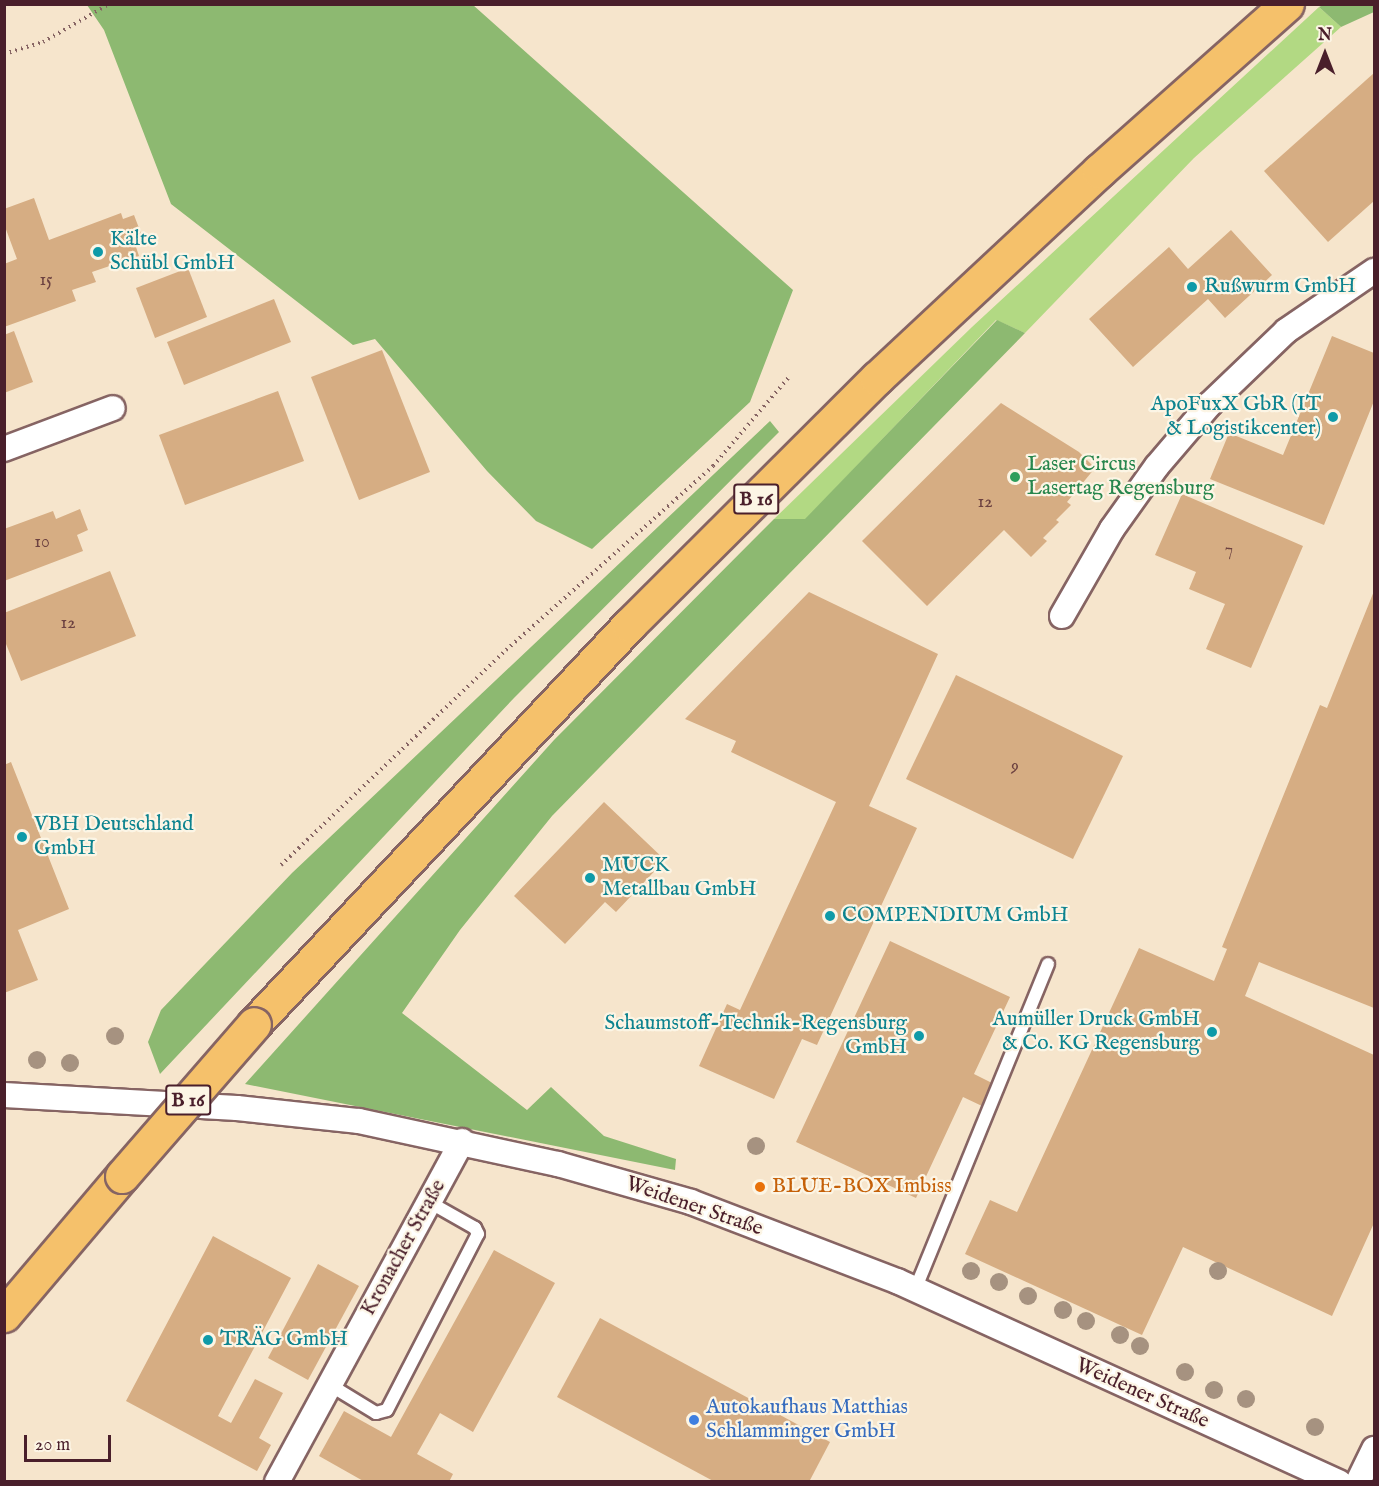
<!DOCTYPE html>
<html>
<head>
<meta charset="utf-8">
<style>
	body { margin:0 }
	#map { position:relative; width:1379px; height:1486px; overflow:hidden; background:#f6e5cc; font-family:"IM FELL English",serif }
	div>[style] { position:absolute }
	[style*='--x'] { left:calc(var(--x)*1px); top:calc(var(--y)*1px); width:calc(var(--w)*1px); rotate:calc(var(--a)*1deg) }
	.green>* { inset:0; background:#b2d983 }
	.forest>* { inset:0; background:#8db971 }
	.building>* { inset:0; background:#d6ad83 }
	.path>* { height:4px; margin-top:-2px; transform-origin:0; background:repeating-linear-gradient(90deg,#866463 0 1.5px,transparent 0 6px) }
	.roads { filter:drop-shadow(2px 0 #866463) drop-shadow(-2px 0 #866463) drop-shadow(0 2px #866463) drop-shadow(0 -2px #866463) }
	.service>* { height:12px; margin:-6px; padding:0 6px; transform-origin:6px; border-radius:6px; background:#fff }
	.minor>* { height:24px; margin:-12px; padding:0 12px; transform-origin:12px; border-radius:12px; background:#fff }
	.trunk>* { height:33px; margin:-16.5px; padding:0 16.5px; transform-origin:16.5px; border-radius:16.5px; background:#f5c16b }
	.bridges { filter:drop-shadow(2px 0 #866463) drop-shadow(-2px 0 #866463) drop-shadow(0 2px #866463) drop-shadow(0 -2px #866463) }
	.trunk-bridge>* { height:33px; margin:-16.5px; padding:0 16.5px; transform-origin:16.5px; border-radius:16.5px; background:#f5c16b }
	.trees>* { width:18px; height:18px; margin:-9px; border-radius:50%; background:#a69280 }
	.dots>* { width:16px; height:16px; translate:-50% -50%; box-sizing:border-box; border:3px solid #fcf5e5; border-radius:50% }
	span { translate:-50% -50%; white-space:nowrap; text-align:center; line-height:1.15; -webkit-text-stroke:4.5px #fcf5e5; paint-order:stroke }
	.number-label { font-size:18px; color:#6d4241 }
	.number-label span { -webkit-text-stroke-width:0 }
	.shield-label span { padding:2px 4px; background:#fcf5e5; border:2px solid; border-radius:4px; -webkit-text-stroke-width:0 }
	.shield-label { font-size:20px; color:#4a1f2b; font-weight:700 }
	.culture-label { font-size:21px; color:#0d838f }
	.left { translate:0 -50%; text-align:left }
	.right { translate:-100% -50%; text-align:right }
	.leisure-label { font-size:21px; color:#27864d }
	.food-label { font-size:21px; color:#c56008 }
	.street-label { font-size:21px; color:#4a1f2b }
	.shop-label { font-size:21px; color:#366cbe }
	.frame { position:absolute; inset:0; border:6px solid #4a1f2b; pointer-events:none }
	.north { position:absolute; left:1295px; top:24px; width:60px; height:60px; -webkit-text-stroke:4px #fcf5e5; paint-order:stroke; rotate:0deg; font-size:16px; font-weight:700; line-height:24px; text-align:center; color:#4a1f2b }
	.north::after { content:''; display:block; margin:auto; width:21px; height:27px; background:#4a1f2b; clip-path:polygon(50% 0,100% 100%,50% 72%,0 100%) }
	.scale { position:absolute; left:24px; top:1435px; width:87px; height:27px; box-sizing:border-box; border:3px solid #4a1f2b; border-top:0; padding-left:8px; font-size:18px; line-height:21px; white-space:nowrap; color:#4a1f2b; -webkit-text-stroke:4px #fcf5e5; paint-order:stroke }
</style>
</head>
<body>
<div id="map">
	<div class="green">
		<div style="clip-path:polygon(1319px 7px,1341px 27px,1194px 158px,1025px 333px,996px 320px,805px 520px,774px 519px,972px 327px)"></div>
	</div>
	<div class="forest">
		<div style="clip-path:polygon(87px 5px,473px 5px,793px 290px,750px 402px,592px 549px,536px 521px,487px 471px,375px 339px,353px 345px,171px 204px,104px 30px)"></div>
		<div style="clip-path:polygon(1323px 5px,1374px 5px,1374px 12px,1341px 27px,1319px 7px)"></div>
		<div style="clip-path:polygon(997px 320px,1025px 333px,552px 816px,460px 930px,402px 1013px,527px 1110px,551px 1087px,604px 1136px,676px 1159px,675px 1170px,245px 1084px,554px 740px,774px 519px,805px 519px)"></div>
		<div style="clip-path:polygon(770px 421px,779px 432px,514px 698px,160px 1074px,148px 1042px,161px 1010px,292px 873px)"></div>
	</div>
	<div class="building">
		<div style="clip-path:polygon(1374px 73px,1374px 201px,1328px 242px,1264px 171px)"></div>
		<div style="clip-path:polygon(34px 198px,49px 240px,121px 213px,123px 219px,134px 215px,145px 244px,136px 247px,139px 256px,92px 272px,96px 282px,72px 290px,76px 301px,4px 327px,4px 264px,17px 259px,4px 224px,4px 209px)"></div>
		<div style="clip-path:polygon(1231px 230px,1272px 275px,1225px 318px,1208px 299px,1133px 367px,1089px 319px,1169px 247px,1188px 269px)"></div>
		<div style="clip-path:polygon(188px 268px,207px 317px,155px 338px,136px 288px)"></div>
		<div style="clip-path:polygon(274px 299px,291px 342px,184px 385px,167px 342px)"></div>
		<div style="clip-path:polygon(14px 331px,33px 382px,4px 393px,4px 335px)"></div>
		<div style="clip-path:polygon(1332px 336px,1374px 353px,1374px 401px,1324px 525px,1210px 479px,1229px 433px,1283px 455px)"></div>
		<div style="clip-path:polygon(382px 350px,430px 472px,359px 500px,311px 377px)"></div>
		<div style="clip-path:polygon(278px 391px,304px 461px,185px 505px,159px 435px)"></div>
		<div style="clip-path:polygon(1001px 403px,1079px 452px,1095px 468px,1067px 502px,1071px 505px,1056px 520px,1059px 522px,1043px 538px,1047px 541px,1031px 557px,1004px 530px,927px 606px,862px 541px)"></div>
		<div style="clip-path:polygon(1182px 494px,1303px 546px,1251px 668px,1206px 649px,1225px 604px,1189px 589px,1196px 572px,1155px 555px)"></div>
		<div style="clip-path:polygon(80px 509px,88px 530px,77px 535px,83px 551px,4px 581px,4px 529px,53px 511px,56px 519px)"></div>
		<div style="clip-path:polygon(110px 571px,136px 636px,21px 681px,4px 639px,4px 613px)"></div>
		<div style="clip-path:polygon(1374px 591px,1374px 1008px,1259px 962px,1245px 996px,1374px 1055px,1374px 1223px,1332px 1316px,1183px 1247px,1142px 1335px,965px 1254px,990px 1200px,1017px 1212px,1139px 948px,1214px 981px,1227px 949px,1222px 947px,1320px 705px,1327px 708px)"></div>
		<div style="clip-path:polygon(809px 592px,938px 654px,869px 806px,917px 828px,817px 1045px,802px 1039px,774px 1099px,699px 1066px,727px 1004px,740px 1010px,836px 802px,731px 752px,736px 741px,685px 719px)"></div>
		<div style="clip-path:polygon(956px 675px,1123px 756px,1073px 859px,906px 779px)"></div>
		<div style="clip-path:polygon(11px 762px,69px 909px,18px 930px,38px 980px,4px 993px,4px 765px)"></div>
		<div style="clip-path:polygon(604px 802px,665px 860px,616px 912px,605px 902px,565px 944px,514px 896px)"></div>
		<div style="clip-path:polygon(890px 941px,1010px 997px,974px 1074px,992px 1083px,982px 1106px,963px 1097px,916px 1198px,796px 1142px)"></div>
		<div style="clip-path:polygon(213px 1236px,291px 1278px,218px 1416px,231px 1423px,255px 1379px,283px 1393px,259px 1438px,271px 1445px,257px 1471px,126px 1401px)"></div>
		<div style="clip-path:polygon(494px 1250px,555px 1283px,473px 1432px,440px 1413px,417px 1454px,453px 1474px,449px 1482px,365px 1482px,319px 1456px,344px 1411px,391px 1437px)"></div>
		<div style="clip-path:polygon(318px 1264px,359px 1286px,308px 1380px,268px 1358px)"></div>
		<div style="clip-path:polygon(600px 1318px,830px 1442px,809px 1482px,715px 1482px,557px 1397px)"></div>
	</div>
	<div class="path">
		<div style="--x:4;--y:54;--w:41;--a:-17.1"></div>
		<div style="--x:43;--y:42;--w:76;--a:-29.9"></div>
		<div style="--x:281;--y:865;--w:311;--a:-43.7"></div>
		<div style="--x:506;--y:650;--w:277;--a:-41.6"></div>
		<div style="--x:713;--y:466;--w:117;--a:-49.5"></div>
	</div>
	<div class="roads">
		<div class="service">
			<div style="--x:915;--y:1290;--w:352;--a:-67.8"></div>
			<div style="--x:330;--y:1385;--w:54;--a:31.3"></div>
			<div style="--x:376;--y:1413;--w:11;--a:-15"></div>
			<div style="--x:387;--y:1410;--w:198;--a:-62.7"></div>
			<div style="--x:478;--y:1234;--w:7;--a:-117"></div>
			<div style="--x:475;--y:1228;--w:53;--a:-150.5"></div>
		</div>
		<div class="minor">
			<div style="--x:4;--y:449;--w:116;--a:-20.6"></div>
			<div style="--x:1062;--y:616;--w:100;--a:-60.1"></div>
			<div style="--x:1112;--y:529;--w:77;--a:-54.5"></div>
			<div style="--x:1157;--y:466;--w:82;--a:-49.5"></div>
			<div style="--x:1210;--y:404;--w:105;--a:-43.8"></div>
			<div style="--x:1286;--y:331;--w:107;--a:-34.3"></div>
			<div style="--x:4;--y:1095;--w:233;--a:3.2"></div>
			<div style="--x:237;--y:1108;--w:123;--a:6.1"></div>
			<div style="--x:359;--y:1121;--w:204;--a:12.2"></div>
			<div style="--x:558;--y:1164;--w:138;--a:15.9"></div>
			<div style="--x:691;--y:1202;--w:221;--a:21"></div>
			<div style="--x:897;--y:1281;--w:486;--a:24.5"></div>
			<div style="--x:277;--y:1482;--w:388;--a:-61.5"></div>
			<div style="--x:1358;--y:1482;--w:37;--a:-64"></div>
		</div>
		<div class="trunk">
			<div style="--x:254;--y:1024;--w:548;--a:-46.78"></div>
			<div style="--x:629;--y:625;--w:350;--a:-44.9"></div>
			<div style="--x:877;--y:378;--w:304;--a:-43"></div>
			<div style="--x:1099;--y:171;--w:251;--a:-41.6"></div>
			<div style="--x:4;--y:1315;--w:182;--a:-49.7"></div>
		</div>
	</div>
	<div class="bridges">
		<div class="trunk-bridge">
			<div style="--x:122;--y:1176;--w:201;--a:-49"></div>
		</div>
	</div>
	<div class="trees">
		<div style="left:115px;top:1036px"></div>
		<div style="left:37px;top:1060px"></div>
		<div style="left:70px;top:1063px"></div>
		<div style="left:756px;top:1146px"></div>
		<div style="left:971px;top:1271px"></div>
		<div style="left:1218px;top:1271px"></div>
		<div style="left:999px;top:1282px"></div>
		<div style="left:1028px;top:1296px"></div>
		<div style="left:1063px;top:1310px"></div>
		<div style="left:1086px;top:1321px"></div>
		<div style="left:1120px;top:1335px"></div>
		<div style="left:1140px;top:1346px"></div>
		<div style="left:1185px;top:1372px"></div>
		<div style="left:1214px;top:1390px"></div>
		<div style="left:1246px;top:1399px"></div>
		<div style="left:1315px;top:1427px"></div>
	</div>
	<div class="dots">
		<div style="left:98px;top:252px;background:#0f9aa8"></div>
		<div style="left:1192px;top:287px;background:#0f9aa8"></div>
		<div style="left:1333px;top:417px;background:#0f9aa8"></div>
		<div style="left:1015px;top:477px;background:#2e9e5b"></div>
		<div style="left:22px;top:837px;background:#0f9aa8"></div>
		<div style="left:590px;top:878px;background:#0f9aa8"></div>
		<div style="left:830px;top:916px;background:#0f9aa8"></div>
		<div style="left:1212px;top:1032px;background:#0f9aa8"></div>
		<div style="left:919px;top:1036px;background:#0f9aa8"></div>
		<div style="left:760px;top:1187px;background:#e8710a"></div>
		<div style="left:208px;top:1340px;background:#0f9aa8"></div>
		<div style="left:694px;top:1420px;background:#3f7fe0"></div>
	</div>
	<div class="number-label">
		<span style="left:46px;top:281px">15</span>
		<span style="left:985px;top:503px">12</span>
		<span style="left:42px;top:543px">10</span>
		<span style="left:1229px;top:551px">7</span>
		<span style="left:68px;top:624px">12</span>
		<span style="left:1015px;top:767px">9</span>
	</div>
	<div class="shield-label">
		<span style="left:756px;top:499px">B 16</span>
		<span style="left:188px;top:1100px">B 16</span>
	</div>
	<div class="culture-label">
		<span class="left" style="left:110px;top:252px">Kälte<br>Schübl GmbH</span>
		<span class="left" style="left:1204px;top:287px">Rußwurm GmbH</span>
		<span class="right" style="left:1321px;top:417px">ApoFuxX GbR (IT<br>&amp; Logistikcenter)</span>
		<span class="left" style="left:34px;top:837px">VBH Deutschland<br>GmbH</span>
		<span class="left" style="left:602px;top:878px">MUCK<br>Metallbau GmbH</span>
		<span class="left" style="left:842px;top:916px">COMPENDIUM GmbH</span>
		<span class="right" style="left:1200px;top:1032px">Aumüller Druck GmbH<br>&amp; Co. KG Regensburg</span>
		<span class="right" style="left:907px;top:1036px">Schaumstoff-Technik-Regensburg<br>GmbH</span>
		<span class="left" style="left:220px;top:1340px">TRÄG GmbH</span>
	</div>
	<div class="leisure-label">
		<span class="left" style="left:1027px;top:477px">Laser Circus<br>Lasertag Regensburg</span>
	</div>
	<div class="food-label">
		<span class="left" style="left:772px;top:1187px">BLUE-BOX Imbiss</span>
	</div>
	<div class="street-label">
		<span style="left:694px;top:1207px;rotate:19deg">Weidener Straße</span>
		<span style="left:404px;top:1248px;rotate:-61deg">Kronacher Straße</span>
		<span style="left:1142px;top:1394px;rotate:24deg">Weidener Straße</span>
	</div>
	<div class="shop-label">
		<span class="left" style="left:706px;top:1420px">Autokaufhaus Matthias<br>Schlamminger GmbH</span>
	</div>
	<div class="frame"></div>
	<div class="north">N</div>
	<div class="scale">20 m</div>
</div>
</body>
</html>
